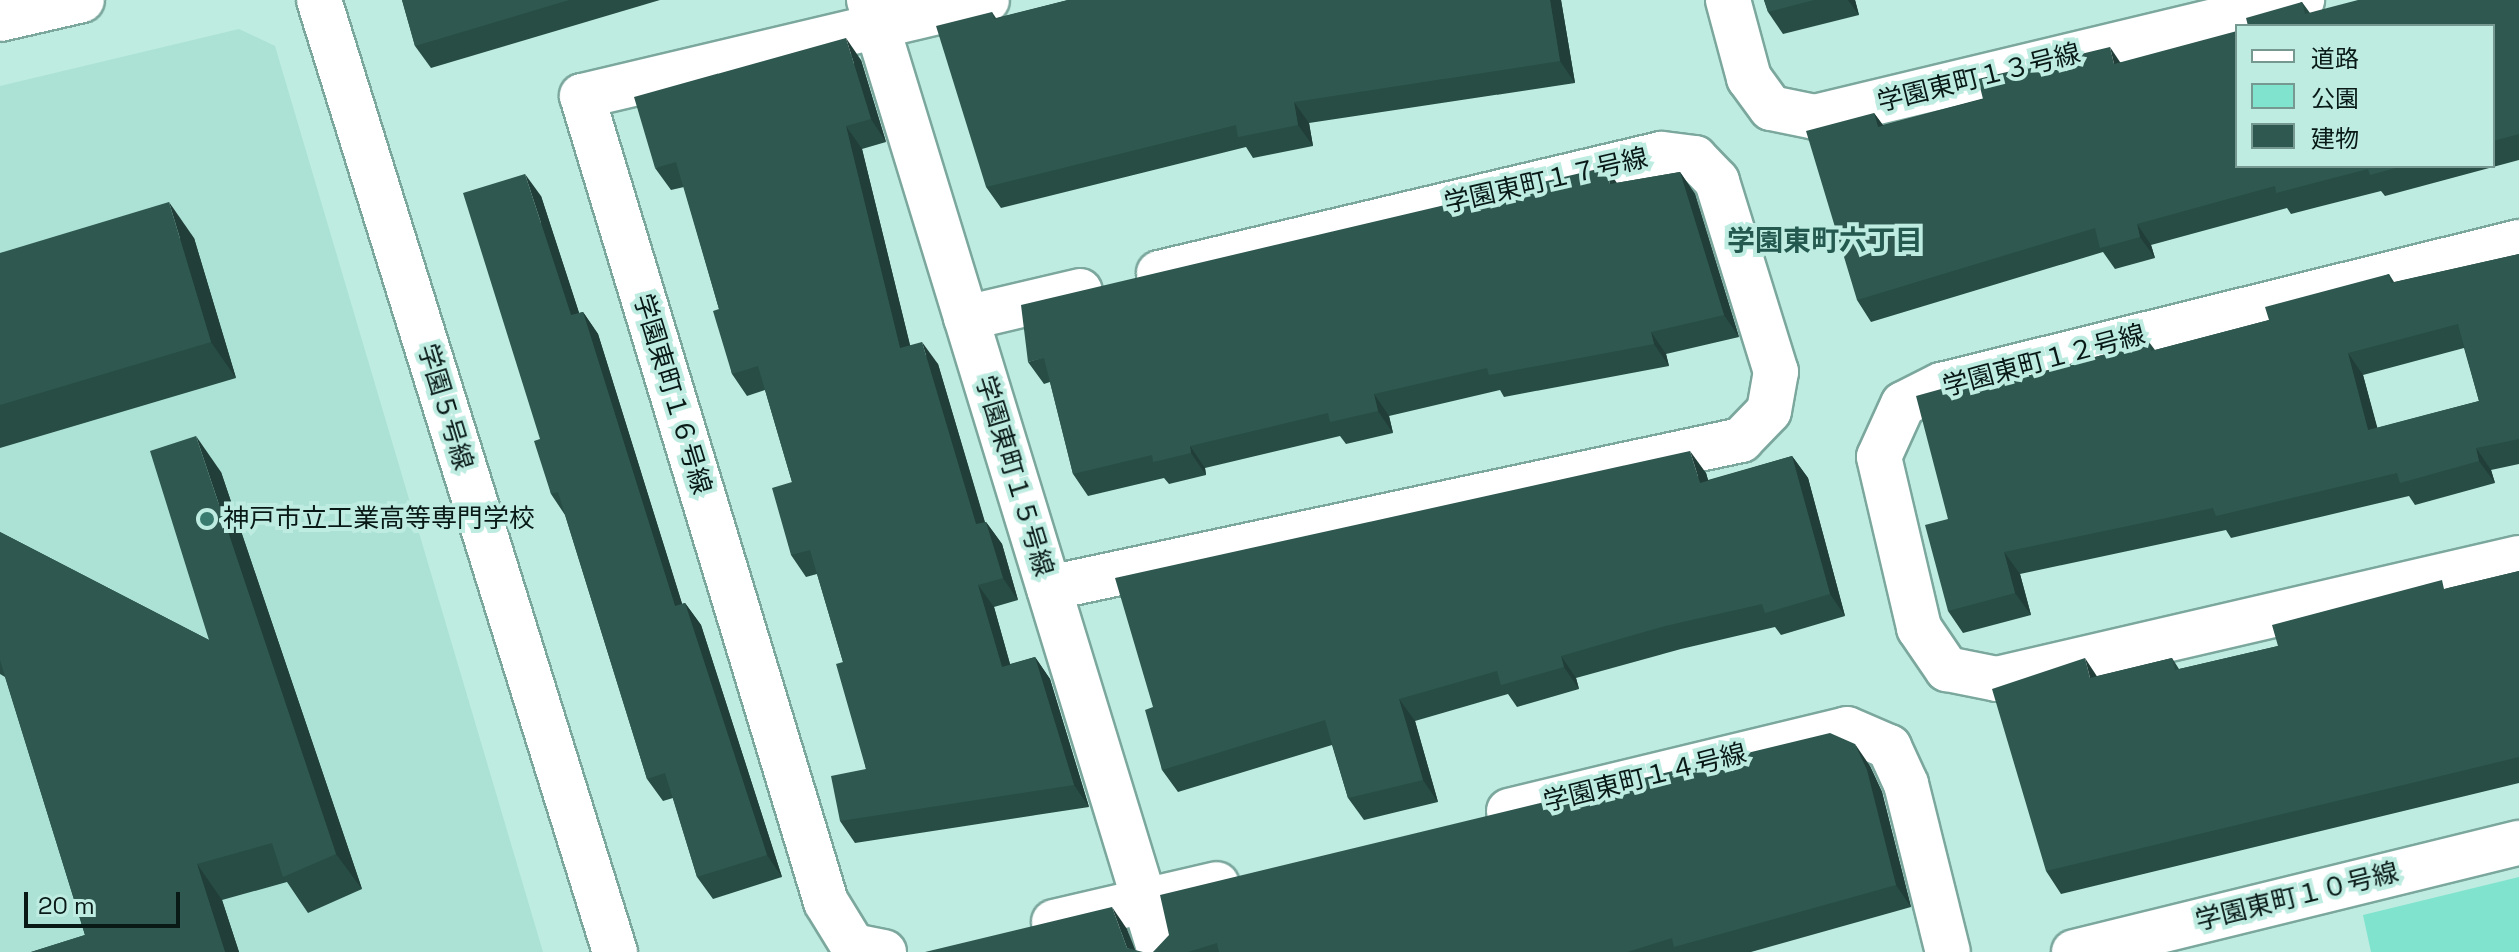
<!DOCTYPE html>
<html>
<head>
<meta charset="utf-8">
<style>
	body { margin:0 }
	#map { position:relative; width:2519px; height:952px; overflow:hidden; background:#beece1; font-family:"Space Grotesk","Noto Sans JP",sans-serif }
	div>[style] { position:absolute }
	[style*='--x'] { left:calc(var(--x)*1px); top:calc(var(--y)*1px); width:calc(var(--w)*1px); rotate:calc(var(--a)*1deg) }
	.built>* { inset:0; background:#ace2d5 }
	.green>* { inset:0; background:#7fe3ce }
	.roads { filter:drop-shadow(2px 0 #7ba79d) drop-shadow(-2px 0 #7ba79d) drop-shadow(0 2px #7ba79d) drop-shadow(0 -2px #7ba79d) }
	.street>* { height:44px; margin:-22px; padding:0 22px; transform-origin:22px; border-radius:22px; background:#fff }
	.secondary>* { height:44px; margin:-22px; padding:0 22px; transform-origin:22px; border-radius:22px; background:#fff }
	.wall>* { inset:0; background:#284d45 }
	.shaded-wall>* { inset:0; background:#213e38 }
	.building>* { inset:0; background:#2f5950 }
	.dots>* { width:22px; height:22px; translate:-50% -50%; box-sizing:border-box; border:4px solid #beece1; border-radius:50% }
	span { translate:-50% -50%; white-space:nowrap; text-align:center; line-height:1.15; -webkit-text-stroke:8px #beece1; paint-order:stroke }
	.street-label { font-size:26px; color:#081916 }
	.poi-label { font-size:26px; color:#081916 }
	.left { translate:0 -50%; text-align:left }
	.neighbourhood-label { font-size:28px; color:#23594f; font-weight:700 }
	.legend { position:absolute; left:2235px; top:24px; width:260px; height:144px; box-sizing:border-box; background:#beece1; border:2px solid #759890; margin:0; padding:10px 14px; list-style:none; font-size:24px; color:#081916 }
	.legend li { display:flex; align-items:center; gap:16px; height:40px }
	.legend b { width:40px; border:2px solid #759890 }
	.scale { position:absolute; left:24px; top:892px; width:156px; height:36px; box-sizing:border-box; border:4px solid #081916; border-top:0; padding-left:10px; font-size:24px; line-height:28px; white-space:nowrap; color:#081916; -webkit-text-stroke:6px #beece1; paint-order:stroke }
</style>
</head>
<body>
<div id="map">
	<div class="built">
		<div style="clip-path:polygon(239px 29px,275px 46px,543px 952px,0 952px,0 86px)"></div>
	</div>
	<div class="green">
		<div style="clip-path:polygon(2519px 877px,2519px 952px,2371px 952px,2363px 915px)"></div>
	</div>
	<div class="roads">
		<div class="street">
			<div style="--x:869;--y:0;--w:995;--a:73"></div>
			<div style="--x:1728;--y:0;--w:81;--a:74.9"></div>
			<div style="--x:1749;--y:78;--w:37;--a:54"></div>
			<div style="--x:1771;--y:108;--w:45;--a:11.6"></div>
			<div style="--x:1815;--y:117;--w:501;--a:-13.51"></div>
			<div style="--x:2519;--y:242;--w:595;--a:166.1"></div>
			<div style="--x:1941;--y:385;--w:42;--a:153.4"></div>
			<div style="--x:1903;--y:404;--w:58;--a:114.4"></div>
			<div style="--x:1879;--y:457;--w:176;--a:76.8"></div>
			<div style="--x:1919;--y:628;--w:50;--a:55.7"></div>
			<div style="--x:1947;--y:669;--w:51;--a:11.3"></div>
			<div style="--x:1997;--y:679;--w:536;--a:-13.05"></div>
			<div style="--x:966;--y:318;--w:117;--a:-13.3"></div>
			<div style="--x:1049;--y:588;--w:708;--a:-12.07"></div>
			<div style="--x:1741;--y:440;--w:40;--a:-46"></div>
			<div style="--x:1769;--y:411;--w:40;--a:-80"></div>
			<div style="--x:1776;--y:372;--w:200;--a:-107.2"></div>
			<div style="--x:1717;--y:181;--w:32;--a:-134"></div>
			<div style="--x:1695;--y:158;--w:34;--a:-173"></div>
			<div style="--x:1661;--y:154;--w:516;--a:166.66"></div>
			<div style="--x:1509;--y:811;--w:348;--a:-13.6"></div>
			<div style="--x:1847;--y:729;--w:46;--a:23.2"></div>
			<div style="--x:1889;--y:747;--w:41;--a:65.3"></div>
			<div style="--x:1906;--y:784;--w:173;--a:76"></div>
			<div style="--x:1054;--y:922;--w:167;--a:-13.1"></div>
			<div style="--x:884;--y:952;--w:32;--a:-169"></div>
			<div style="--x:853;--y:946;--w:52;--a:-121.5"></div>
			<div style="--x:826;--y:902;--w:842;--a:-106.84"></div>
			<div style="--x:582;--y:96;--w:416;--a:-13.3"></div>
			<div style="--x:2074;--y:952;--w:458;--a:-13.8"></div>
		</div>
		<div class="secondary">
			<div style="--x:319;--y:0;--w:997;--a:72.73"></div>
			<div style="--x:0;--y:19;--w:84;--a:-13"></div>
		</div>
	</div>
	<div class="wall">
		<div style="clip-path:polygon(402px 0,660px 0,431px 68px,415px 46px)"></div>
		<div style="clip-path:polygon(1068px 0,1561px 0,1575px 83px,1309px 123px,1313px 146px,1253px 158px,1246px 147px,1001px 208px,986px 187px,992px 12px,996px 18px)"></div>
		<div style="clip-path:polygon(1764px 0,1855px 0,1859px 15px,1783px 34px,1768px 12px)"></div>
		<div style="clip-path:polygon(2519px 0,2519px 160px,2385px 196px,2381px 191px,2291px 214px,2287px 208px,2151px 245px,2155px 258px,2115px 269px,2103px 252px,1871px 322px,1857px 300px,1874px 113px,1883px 125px,2120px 62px,2237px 166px,2493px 166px,2493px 26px,2248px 26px,2302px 2px,2310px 13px)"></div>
		<div style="clip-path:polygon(861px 60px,886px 142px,862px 149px,910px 345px,938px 364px,985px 522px,986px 522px,1002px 544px,1018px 600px,994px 607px,1010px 664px,1035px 657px,1050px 679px,1089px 807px,855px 843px,840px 821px,866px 769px,843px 662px,817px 574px,806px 577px,791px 555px,792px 482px,765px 390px,747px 396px,732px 374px,719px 309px,684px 187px,671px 190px,655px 168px)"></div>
		<div style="clip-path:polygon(1680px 172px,1695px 194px,1739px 337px,1666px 354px,1669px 366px,1504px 397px,1500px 390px,1389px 416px,1393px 433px,1346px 444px,1340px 436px,1205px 468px,1206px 475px,1169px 484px,1164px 478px,1088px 496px,1073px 474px,1050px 382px,1044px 384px,1028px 362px,1616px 183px)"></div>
		<div style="clip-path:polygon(541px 196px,579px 313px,583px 312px,598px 334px,682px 604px,685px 603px,701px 625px,782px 877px,713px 899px,697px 877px,673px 798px,663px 801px,647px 779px,565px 515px,551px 494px,540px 439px)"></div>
		<div style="clip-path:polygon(194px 238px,236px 378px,0 448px,0 253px)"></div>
		<div style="clip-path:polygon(evenodd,2519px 254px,2519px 464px,2491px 470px,2495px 483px,2415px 505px,2409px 496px,2231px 538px,2226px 530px,2020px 574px,2031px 615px,1963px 633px,1948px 611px,1948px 519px,1970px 381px,1976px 390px,2149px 342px,2155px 350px,2269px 320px,2389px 274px,2394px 282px,2519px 254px,2464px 348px,2479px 401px,2377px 428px,2363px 375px,2464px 348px)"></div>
		<div style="clip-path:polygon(1792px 456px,1808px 478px,1845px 616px,1781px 635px,1775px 627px,1681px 649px,1576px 678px,1579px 689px,1517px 707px,1508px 694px,1415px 721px,1438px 802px,1364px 820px,1348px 798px,1332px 745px,1178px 792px,1162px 770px,1153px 707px,1706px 473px,1708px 480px)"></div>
		<div style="clip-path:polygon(221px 472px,362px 889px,308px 913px,287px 882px,222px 900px,239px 952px,31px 952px,85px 935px,5px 677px,0 674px,0 532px,209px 640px)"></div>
		<div style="clip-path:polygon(2519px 571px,2519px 783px,2061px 894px,2046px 871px,2097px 676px,2172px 658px,2179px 669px,2278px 646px,2448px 588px)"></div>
		<div style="clip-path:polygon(1870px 766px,1882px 792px,1911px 907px,1751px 952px,1153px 952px)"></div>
	</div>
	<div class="shaded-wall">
		<div style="clip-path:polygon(1550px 0,1561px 0,1575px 83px,1560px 61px)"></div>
		<div style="clip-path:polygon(1848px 0,1855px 0,1859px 15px)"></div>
		<div style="clip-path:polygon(846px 38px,861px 60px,886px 142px,871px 119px)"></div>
		<div style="clip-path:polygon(2110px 47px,2124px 68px,2114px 64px)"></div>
		<div style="clip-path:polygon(1294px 102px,1309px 123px,1313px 146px,1298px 125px)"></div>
		<div style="clip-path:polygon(1874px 113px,1889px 134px,1878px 127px)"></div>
		<div style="clip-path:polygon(846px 126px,862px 149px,916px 370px,900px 348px)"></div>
		<div style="clip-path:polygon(1606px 167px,1621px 189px,1610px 184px)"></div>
		<div style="clip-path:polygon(1680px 172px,1695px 194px,1739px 337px,1724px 315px)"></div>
		<div style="clip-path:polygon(525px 174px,541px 196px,587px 337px,571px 315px)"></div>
		<div style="clip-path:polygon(169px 202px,194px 238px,236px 378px,211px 342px)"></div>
		<div style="clip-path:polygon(2137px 224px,2151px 245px,2155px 258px,2140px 237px)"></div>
		<div style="clip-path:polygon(583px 312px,598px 334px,690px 629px,675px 606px)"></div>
		<div style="clip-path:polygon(1651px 332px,1666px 354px,1669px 366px,1654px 344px)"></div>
		<div style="clip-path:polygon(922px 342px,938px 364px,992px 547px,976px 524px)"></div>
		<div style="clip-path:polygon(2348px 353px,2363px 375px,2384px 452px,2368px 430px)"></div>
		<div style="clip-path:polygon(1374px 394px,1389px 416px,1393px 433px,1378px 411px)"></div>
		<div style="clip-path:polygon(196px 436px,221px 472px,362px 889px,336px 854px)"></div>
		<div style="clip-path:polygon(1190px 446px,1205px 468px,1206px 475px,1191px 453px)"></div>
		<div style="clip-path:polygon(2476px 448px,2491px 470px,2495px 483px,2479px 461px)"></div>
		<div style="clip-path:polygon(1690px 451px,1706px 473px,1715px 505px,1700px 483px)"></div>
		<div style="clip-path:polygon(1792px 456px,1808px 478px,1845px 616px,1830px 594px)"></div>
		<div style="clip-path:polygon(986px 522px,1002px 544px,1018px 600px,1003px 578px)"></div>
		<div style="clip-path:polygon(2004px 552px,2020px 574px,2031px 615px,2015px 593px)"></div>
		<div style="clip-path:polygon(978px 585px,994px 607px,1017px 689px,1002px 667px)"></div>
		<div style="clip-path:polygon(685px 603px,701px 625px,782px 877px,767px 855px)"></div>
		<div style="clip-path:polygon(1561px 656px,1576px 678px,1579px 689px,1564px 667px)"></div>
		<div style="clip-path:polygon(1035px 657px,1050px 679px,1089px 807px,1074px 785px)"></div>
		<div style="clip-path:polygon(2085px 658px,2100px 681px,2090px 678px)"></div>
		<div style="clip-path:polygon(1399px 699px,1415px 721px,1438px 802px,1423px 780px)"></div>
		<div style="clip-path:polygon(1855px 744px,1870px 766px,1882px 792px,1911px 907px,1896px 885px)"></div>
		<div style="clip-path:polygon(197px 864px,222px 900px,239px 952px,225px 952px)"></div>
		<div style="clip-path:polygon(1112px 907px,1127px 929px,1136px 952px,1127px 948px)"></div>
	</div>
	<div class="building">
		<div style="clip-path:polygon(402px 0,569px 0,415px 46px)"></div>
		<div style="clip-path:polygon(1068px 0,1550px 0,1560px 61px,1294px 102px,1298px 125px,1238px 137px,1236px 125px,986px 187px,936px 26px,992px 12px,994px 19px)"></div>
		<div style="clip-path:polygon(1764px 0,1814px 0,1768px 12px)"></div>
		<div style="clip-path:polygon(2358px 0,2519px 0,2519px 134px,2493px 141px,2493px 26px,2248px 26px,2246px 18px,2302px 2px,2305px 14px)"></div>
		<div style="clip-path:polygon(2237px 31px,2237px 166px,2403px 166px,2370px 175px,2368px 169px,2276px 193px,2275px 186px,2137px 224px,2140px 237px,2100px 248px,2095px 228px,1857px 300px,1806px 131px,1874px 113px,1878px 127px,1983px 99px,1978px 79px,2110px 47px,2114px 64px)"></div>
		<div style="clip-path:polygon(846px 38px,871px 119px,846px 126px,900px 348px,922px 342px,976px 524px,986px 522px,1003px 578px,978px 585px,1002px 667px,1035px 657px,1074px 785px,840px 821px,831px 776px,866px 769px,836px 664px,843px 662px,810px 550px,791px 555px,772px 488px,792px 482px,758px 366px,732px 374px,713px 311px,719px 309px,676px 162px,655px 168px,634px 97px)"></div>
		<div style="clip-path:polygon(1606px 167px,1610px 184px,1680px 172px,1724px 315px,1651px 332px,1654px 344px,1489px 375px,1487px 368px,1374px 394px,1378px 411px,1330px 422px,1328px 413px,1190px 446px,1191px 453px,1153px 462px,1152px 455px,1073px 474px,1044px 358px,1028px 362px,1021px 305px)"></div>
		<div style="clip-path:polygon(525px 174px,571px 315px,583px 312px,675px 606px,685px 603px,767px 855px,697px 877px,665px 773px,647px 779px,558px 492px,551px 494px,534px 441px,540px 439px,463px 193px)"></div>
		<div style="clip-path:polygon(169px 202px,211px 342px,0 405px,0 253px)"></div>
		<div style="clip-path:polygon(evenodd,2519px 254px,2519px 439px,2476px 448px,2479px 461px,2400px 483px,2397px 473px,2216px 516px,2213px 508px,2004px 552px,2015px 593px,1948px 611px,1925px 525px,1948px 519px,1916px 396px,1970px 381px,1973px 391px,2149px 342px,2151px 351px,2269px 320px,2265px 307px,2389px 274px,2391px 283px,2519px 254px,2458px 324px,2479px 401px,2368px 430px,2348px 353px,2458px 324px)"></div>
		<div style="clip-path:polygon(196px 436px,336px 854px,283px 877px,272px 843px,197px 864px,225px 952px,31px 952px,85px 935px,0 660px,0 532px,209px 640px,150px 451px)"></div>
		<div style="clip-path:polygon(1690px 451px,1700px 483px,1792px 456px,1830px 594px,1765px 613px,1762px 604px,1665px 626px,1561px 656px,1564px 667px,1501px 685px,1497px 671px,1399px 699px,1423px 780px,1348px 798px,1325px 720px,1162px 770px,1145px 710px,1153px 707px,1115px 578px)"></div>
		<div style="clip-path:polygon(2519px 571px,2519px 757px,2046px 871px,1992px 689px,2085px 658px,2090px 678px,2172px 658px,2175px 670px,2278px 646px,2272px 625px,2442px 580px,2444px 589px)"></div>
		<div style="clip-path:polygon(1830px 733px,1855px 744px,1867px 770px,1896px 885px,1674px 947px,1672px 938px,1627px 952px,1219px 952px,1217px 943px,1188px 952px,1153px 952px,1169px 935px,1160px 895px)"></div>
		<div style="clip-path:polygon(1112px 907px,1127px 948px,1143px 952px,925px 952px)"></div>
	</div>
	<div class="dots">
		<div style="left:207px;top:519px;background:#397c6f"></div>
	</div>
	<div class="street-label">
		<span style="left:1979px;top:78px;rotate:-14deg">学園東町１３号線</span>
		<span style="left:1546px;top:181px;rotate:-13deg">学園東町１７号線</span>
		<span style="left:2044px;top:361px;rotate:-15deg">学園東町１２号線</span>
		<span style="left:672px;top:394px;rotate:73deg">学園東町１６号線</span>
		<span style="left:445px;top:407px;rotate:73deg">学園５号線</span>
		<span style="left:1014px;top:476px;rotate:73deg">学園東町１５号線</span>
		<span style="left:1645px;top:778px;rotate:-14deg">学園東町１４号線</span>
		<span style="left:2297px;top:897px;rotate:-14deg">学園東町１０号線</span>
	</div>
	<div class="poi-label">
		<span class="left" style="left:223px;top:519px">神戸市立工業高等専門学校</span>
	</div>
	<div class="neighbourhood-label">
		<span style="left:1825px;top:240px">学園東町六丁目</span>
	</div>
	<ul class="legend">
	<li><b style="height:10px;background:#fff"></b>道路</li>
	<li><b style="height:22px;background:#7fe3ce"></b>公園</li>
	<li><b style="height:22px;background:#2f5950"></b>建物</li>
	</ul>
	<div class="scale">20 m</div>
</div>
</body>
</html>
